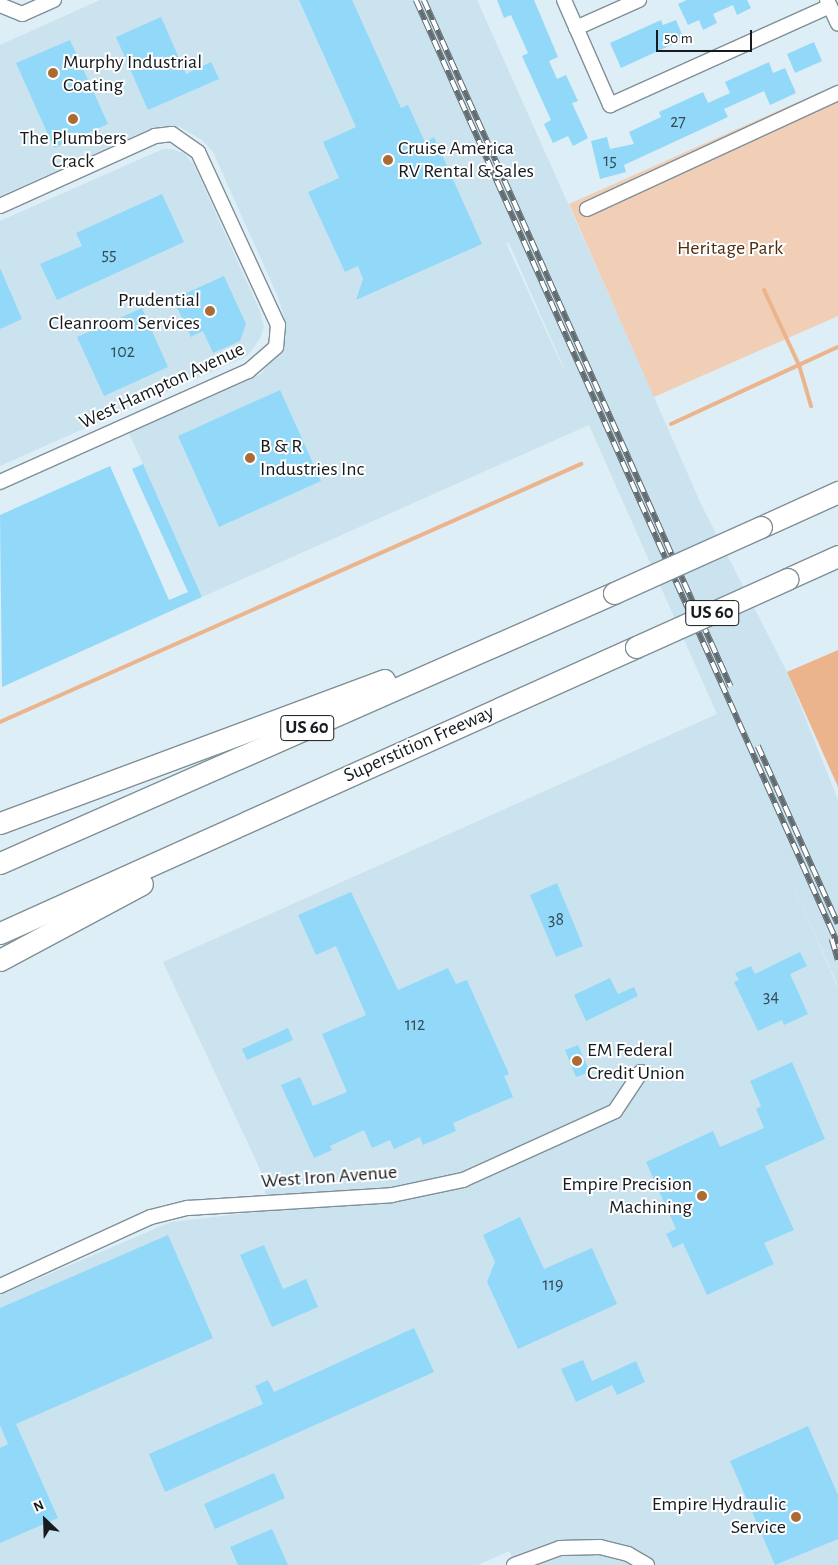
<!DOCTYPE html>
<html>
<head>
<meta charset="utf-8">
<style>
	body { margin:0 }
	#map { position:relative; width:838px; height:1565px; overflow:hidden; background:#ddeef6; font-family:"Alegreya Sans",sans-serif }
	div>[style] { position:absolute }
	[style*='--x'] { left:calc(var(--x)*1px); top:calc(var(--y)*1px); width:calc(var(--w)*1px); rotate:calc(var(--a)*1deg) }
	.built>* { inset:0; background:#cae3ef }
	.green>* { inset:0; background:#f1ceb6 }
	.water>* { inset:0; background:#ecb48c }
	.stream>* { height:4px; margin:-2px; padding:0 2px; transform-origin:2px; border-radius:2px; background:#ecb48c }
	.building>* { inset:0; background:#92d9f9 }
	.roads { filter:drop-shadow(1px 0 #808f96) drop-shadow(-1px 0 #808f96) drop-shadow(0 1px #808f96) drop-shadow(0 -1px #808f96) }
	.minor>* { height:14px; margin:-7px; padding:0 7px; transform-origin:7px; border-radius:7px; background:#fff }
	.highway>* { height:21px; margin:-10.5px; padding:0 10.5px; transform-origin:10.5px; border-radius:10.5px; background:#fff }
	.rail>* { height:5.5px; margin-top:-2.75px; transform-origin:0; background:repeating-linear-gradient(90deg,#fff 0 11px,#626c71 0 22px); box-sizing:border-box; border-block:1px solid #626c71 }
	.bridges { filter:drop-shadow(1px 0 #808f96) drop-shadow(-1px 0 #808f96) drop-shadow(0 1px #808f96) drop-shadow(0 -1px #808f96) }
	.highway-bridge>* { height:21px; margin:-10.5px; padding:0 10.5px; transform-origin:10.5px; border-radius:10.5px; background:#fff }
	.dots>* { width:14px; height:14px; translate:-50% -50%; box-sizing:border-box; border:2px solid #fff; border-radius:50% }
	span { translate:-50% -50%; white-space:nowrap; text-align:center; line-height:1.15; -webkit-text-stroke:4px #fff; paint-order:stroke }
	.number-label { font-size:18px; color:#344a55 }
	.number-label span { -webkit-text-stroke-width:0 }
	.shield-label span { padding:1px 4px; background:#fff; border:1px solid; border-radius:4px; -webkit-text-stroke-width:0 }
	.shield-label { font-size:19px; color:#151b1e; font-weight:700 }
	.poi-label { font-size:20px; color:#151b1e }
	.left { translate:0 -50%; text-align:left }
	.right { translate:-100% -50%; text-align:right }
	.park-label { font-size:20px; color:#512d0e }
	.street-label { font-size:20px; color:#151b1e }
	.north { position:absolute; left:20px; top:1495px; width:50px; height:50px; -webkit-text-stroke:4px #fff; paint-order:stroke; rotate:336deg; font-size:14px; font-weight:700; line-height:20px; text-align:center; color:#151b1e }
	.north::after { content:''; display:block; margin:auto; width:18px; height:22px; background:#151b1e; clip-path:polygon(50% 0,100% 100%,50% 72%,0 100%) }
	.scale { position:absolute; left:656px; top:30px; width:96px; height:22px; box-sizing:border-box; border:2px solid #151b1e; border-top:0; padding-left:6px; font-size:15px; line-height:18px; white-space:nowrap; color:#151b1e; -webkit-text-stroke:4px #fff; paint-order:stroke }
</style>
</head>
<body>
<div id="map">
	<div class="built">
		<div style="clip-path:polygon(evenodd,100px 0,477px 0,633px 349px,686px 382px,654px 397px,701px 504px,787px 672px,838px 800px,838px 986px,773px 840px,838px 988px,838px 1565px,516px 1565px,509px 1551px,478px 1565px,0 1565px,0 1295px,171px 1222px,265px 1211px,265px 1189px,260px 1169px,163px 962px,717px 714px,589px 425px,202px 597px,129px 433px,261px 374px,283px 343px,284px 317px,278px 297px,213px 152px,202px 140px,180px 127px,165px 126px,150px 129px,0 196px,0 45px,100px 0,506px 243px,509px 243px,564px 368px,563px 368px,506px 243px)"></div>
		<div style="clip-path:polygon(163px 149px,172px 149px,185px 154px,194px 165px,259px 309px,264px 327px,260px 339px,247px 356px,0 466px,0 221px)"></div>
	</div>
	<div class="green">
		<div style="clip-path:polygon(838px 84px,838px 316px,654px 397px,569px 204px)"></div>
	</div>
	<div class="water">
		<div style="clip-path:polygon(838px 650px,838px 787px,787px 672px)"></div>
	</div>
	<div class="stream">
		<div style="--x:764;--y:290;--w:83;--a:65"></div>
		<div style="--x:799;--y:365;--w:43;--a:73.7"></div>
		<div style="--x:671;--y:424;--w:184;--a:-24.8"></div>
		<div style="--x:0;--y:722;--w:636;--a:-23.94"></div>
	</div>
	<div class="building">
		<div style="clip-path:polygon(299px 0,352px 0,401px 108px,408px 105px,425px 142px,434px 137px,482px 244px,356px 300px,363px 279px,358px 266px,345px 272px,308px 192px,339px 178px,323px 142px,356px 127px)"></div>
		<div style="clip-path:polygon(497px 0,534px 0,558px 57px,549px 61px,557px 79px,566px 75px,578px 101px,572px 103px,588px 138px,573px 146px,568px 136px,553px 143px,544px 124px,551px 120px,522px 56px,528px 53px,511px 15px,504px 18px)"></div>
		<div style="clip-path:polygon(687px 0,747px 0,751px 8px,737px 15px,733px 5px,713px 14px,717px 23px,703px 30px,699px 20px,688px 25px,678px 4px)"></div>
		<div style="clip-path:polygon(161px 17px,186px 74px,211px 62px,219px 79px,148px 110px,116px 37px)"></div>
		<div style="clip-path:polygon(661px 20px,663px 25px,676px 20px,684px 39px,621px 68px,610px 43px)"></div>
		<div style="clip-path:polygon(70px 40px,108px 124px,54px 148px,16px 63px)"></div>
		<div style="clip-path:polygon(814px 42px,822px 61px,795px 73px,787px 54px)"></div>
		<div style="clip-path:polygon(769px 62px,773px 73px,785px 68px,796px 93px,770px 105px,764px 91px,724px 109px,728px 117px,624px 165px,626px 172px,600px 179px,591px 141px,607px 137px,610px 149px,634px 144px,629px 132px,661px 117px,659px 112px,703px 92px,708px 103px,730px 93px,725px 82px)"></div>
		<div style="clip-path:polygon(162px 194px,184px 242px,57px 300px,40px 264px,82px 246px,76px 233px)"></div>
		<div style="clip-path:polygon(0 268px,22px 319px,0 329px)"></div>
		<div style="clip-path:polygon(224px 276px,246px 324px,240px 341px,213px 353px,203px 331px,191px 337px,173px 299px)"></div>
		<div style="clip-path:polygon(142px 308px,168px 367px,104px 396px,77px 337px)"></div>
		<div style="clip-path:polygon(280px 390px,321px 481px,219px 527px,178px 436px)"></div>
		<div style="clip-path:polygon(143px 464px,202px 597px,2px 687px,0 515px,110px 466px,169px 600px,188px 592px,132px 469px)"></div>
		<div style="clip-path:polygon(557px 883px,583px 946px,556px 957px,530px 895px)"></div>
		<div style="clip-path:polygon(351px 892px,398px 990px,448px 968px,456px 984px,467px 980px,509px 1074px,504px 1076px,513px 1097px,453px 1123px,456px 1131px,423px 1145px,420px 1137px,394px 1149px,390px 1140px,372px 1148px,364px 1130px,330px 1146px,332px 1150px,314px 1158px,281px 1085px,300px 1077px,313px 1106px,347px 1092px,322px 1034px,366px 1015px,336px 946px,316px 955px,298px 915px)"></div>
		<div style="clip-path:polygon(800px 952px,807px 966px,790px 974px,808px 1014px,784px 1025px,782px 1020px,758px 1031px,734px 982px,739px 980px,735px 973px,751px 966px,755px 974px)"></div>
		<div style="clip-path:polygon(610px 978px,618px 994px,634px 987px,638px 996px,586px 1021px,574px 995px)"></div>
		<div style="clip-path:polygon(288px 1028px,293px 1040px,247px 1060px,242px 1049px)"></div>
		<div style="clip-path:polygon(578px 1045px,590px 1072px,576px 1077px,565px 1050px)"></div>
		<div style="clip-path:polygon(792px 1062px,825px 1139px,765px 1166px,794px 1230px,764px 1243px,774px 1264px,707px 1295px,683px 1243px,673px 1248px,666px 1234px,676px 1229px,646px 1162px,713px 1131px,720px 1147px,764px 1128px,756px 1109px,761px 1106px,750px 1081px)"></div>
		<div style="clip-path:polygon(520px 1217px,544px 1269px,592px 1248px,617px 1304px,518px 1349px,487px 1282px,495px 1262px,483px 1235px)"></div>
		<div style="clip-path:polygon(168px 1235px,213px 1338px,16px 1424px,58px 1518px,0 1543px,0 1448px,8px 1444px,0 1425px,0 1308px)"></div>
		<div style="clip-path:polygon(264px 1245px,283px 1289px,306px 1279px,318px 1307px,272px 1327px,240px 1255px)"></div>
		<div style="clip-path:polygon(414px 1328px,434px 1372px,165px 1492px,149px 1454px,263px 1404px,255px 1386px,268px 1380px,274px 1392px)"></div>
		<div style="clip-path:polygon(583px 1360px,592px 1381px,636px 1361px,645px 1382px,617px 1395px,612px 1385px,576px 1402px,561px 1369px)"></div>
		<div style="clip-path:polygon(808px 1426px,838px 1495px,838px 1539px,775px 1565px,730px 1461px)"></div>
		<div style="clip-path:polygon(274px 1473px,285px 1498px,215px 1529px,204px 1504px)"></div>
		<div style="clip-path:polygon(272px 1529px,288px 1565px,238px 1565px,230px 1547px)"></div>
	</div>
	<div class="roads">
		<div class="minor">
			<div style="--x:564;--y:0;--w:115;--a:66.3"></div>
			<div style="--x:610;--y:105;--w:241;--a:-24.2"></div>
			<div style="--x:827;--y:0;--w:26;--a:65"></div>
			<div style="--x:0;--y:5;--w:24;--a:22"></div>
			<div style="--x:22;--y:14;--w:35;--a:-24"></div>
			<div style="--x:576;--y:28;--w:69;--a:-24"></div>
			<div style="--x:0;--y:206;--w:170;--a:-24.3"></div>
			<div style="--x:155;--y:136;--w:17;--a:-7"></div>
			<div style="--x:172;--y:134;--w:32;--a:35"></div>
			<div style="--x:198;--y:152;--w:191;--a:65.2"></div>
			<div style="--x:278;--y:325;--w:22;--a:95"></div>
			<div style="--x:276;--y:347;--w:37;--a:139"></div>
			<div style="--x:248;--y:371;--w:272;--a:155.9"></div>
			<div style="--x:587;--y:209;--w:277;--a:-24.8"></div>
			<div style="--x:0;--y:1286;--w:166;--a:-24.6"></div>
			<div style="--x:151;--y:1217;--w:38;--a:-14"></div>
			<div style="--x:188;--y:1208;--w:204;--a:-3.6"></div>
			<div style="--x:392;--y:1195;--w:73;--a:-11.9"></div>
			<div style="--x:463;--y:1180;--w:167;--a:-24.4"></div>
			<div style="--x:615;--y:1111;--w:47;--a:-56.3"></div>
			<div style="--x:514;--y:1565;--w:49;--a:-20.3"></div>
			<div style="--x:560;--y:1548;--w:40;--a:-1.4"></div>
			<div style="--x:600;--y:1547;--w:29;--a:14"></div>
			<div style="--x:628;--y:1554;--w:22;--a:30"></div>
		</div>
		<div class="highway">
			<div style="--x:761;--y:527;--w:85;--a:-24.4"></div>
			<div style="--x:787;--y:579;--w:56;--a:-24.3"></div>
			<div style="--x:0;--y:823;--w:410;--a:-20.4"></div>
			<div style="--x:0;--y:863;--w:671;--a:-23.74"></div>
			<div style="--x:0;--y:933;--w:697;--a:-24.21"></div>
			<div style="--x:0;--y:960;--w:161;--a:-28.2"></div>
		</div>
	</div>
	<div class="rail">
		<div style="--x:416;--y:0;--w:1034;--a:65.91"></div>
		<div style="--x:424;--y:0;--w:752;--a:65.92"></div>
		<div style="--x:758;--y:746;--w:195;--a:65.8"></div>
		<div style="--x:832;--y:939;--w:22;--a:74"></div>
	</div>
	<div class="bridges">
		<div class="highway-bridge">
			<div style="--x:614;--y:593;--w:161;--a:-24.2"></div>
			<div style="--x:636;--y:647;--w:166;--a:-24.2"></div>
		</div>
	</div>
	<div class="dots">
		<div style="left:53px;top:73px;background:#ac6a35"></div>
		<div style="left:73px;top:119px;background:#ac6a35"></div>
		<div style="left:388px;top:160px;background:#ac6a35"></div>
		<div style="left:210px;top:311px;background:#ac6a35"></div>
		<div style="left:250px;top:458px;background:#ac6a35"></div>
		<div style="left:577px;top:1061px;background:#ac6a35"></div>
		<div style="left:702px;top:1196px;background:#ac6a35"></div>
		<div style="left:796px;top:1517px;background:#ac6a35"></div>
	</div>
	<div class="number-label">
		<span style="left:678px;top:122px">27</span>
		<span style="left:610px;top:161px">15</span>
		<span style="left:109px;top:255px">55</span>
		<span style="left:123px;top:352px">102</span>
		<span style="left:556px;top:920px">38</span>
		<span style="left:771px;top:997px">34</span>
		<span style="left:415px;top:1025px">112</span>
		<span style="left:553px;top:1285px">119</span>
	</div>
	<div class="shield-label">
		<span style="left:712px;top:613px">US 60</span>
		<span style="left:307px;top:728px">US 60</span>
	</div>
	<div class="poi-label">
		<span class="left" style="left:63px;top:74px">Murphy Industrial<br>Coating</span>
		<span style="left:73px;top:150px">The Plumbers<br>Crack</span>
		<span class="left" style="left:398px;top:160px">Cruise America<br>RV Rental &amp; Sales</span>
		<span class="right" style="left:200px;top:312px">Prudential<br>Cleanroom Services</span>
		<span class="left" style="left:260px;top:458px">B &amp; R<br>Industries Inc</span>
		<span class="left" style="left:587px;top:1062px">EM Federal<br>Credit Union</span>
		<span class="right" style="left:692px;top:1196px">Empire Precision<br>Machining</span>
		<span class="right" style="left:786px;top:1516px">Empire Hydraulic<br>Service</span>
	</div>
	<div class="park-label">
		<span style="left:730px;top:248px">Heritage Park</span>
	</div>
	<div class="street-label">
		<span style="left:162px;top:386px;rotate:-25deg">West Hampton Avenue</span>
		<span style="left:419px;top:744px;rotate:-24deg">Superstition Freeway</span>
		<span style="left:329px;top:1177px;rotate:-4deg">West Iron Avenue</span>
	</div>
	<div class="north">N</div>
	<div class="scale">50 m</div>
</div>
</body>
</html>
